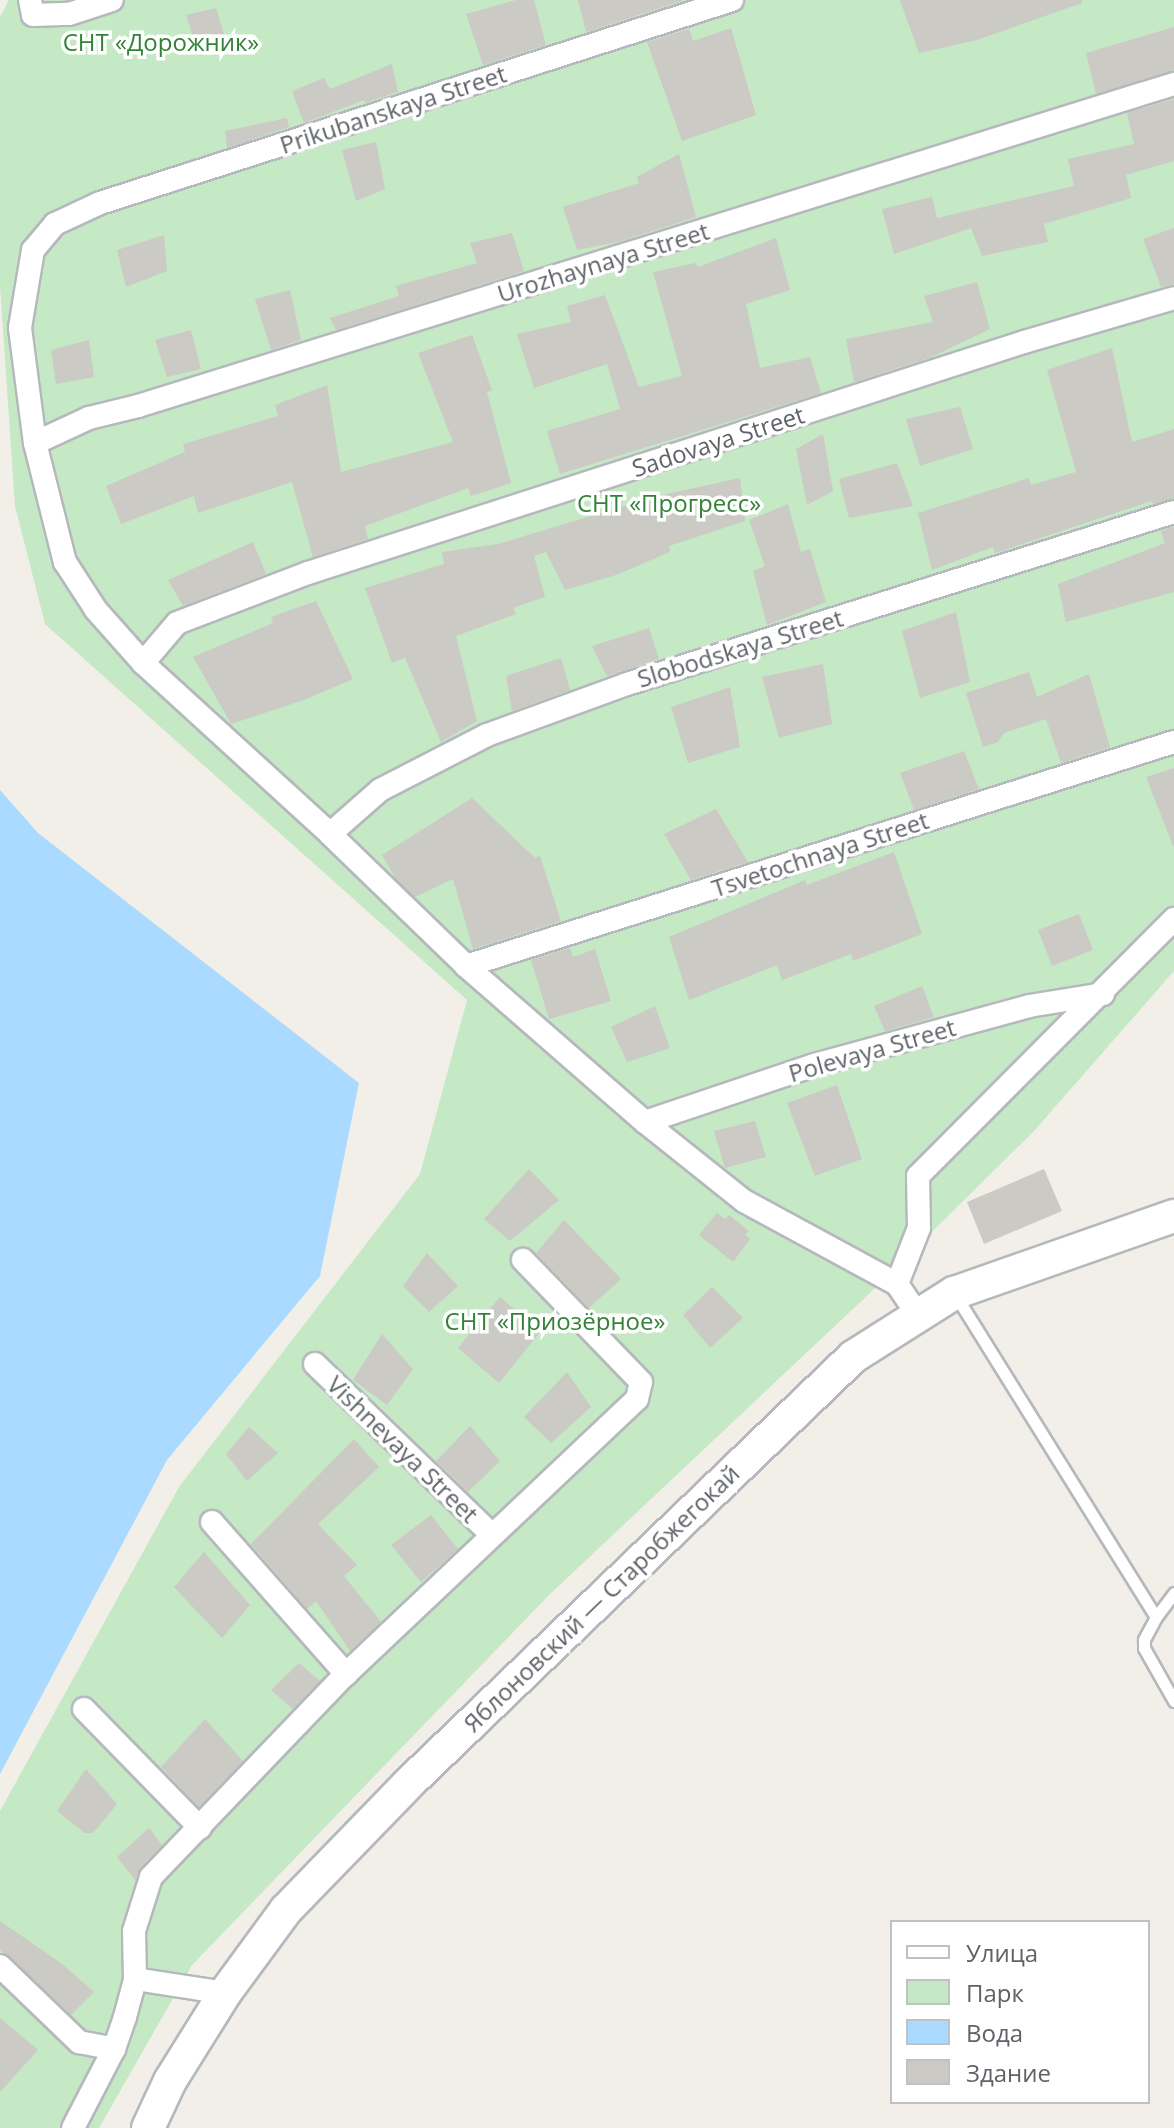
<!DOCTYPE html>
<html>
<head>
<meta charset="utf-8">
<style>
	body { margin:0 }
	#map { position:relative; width:1174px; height:2128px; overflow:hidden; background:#f1efe8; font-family:"Open Sans",sans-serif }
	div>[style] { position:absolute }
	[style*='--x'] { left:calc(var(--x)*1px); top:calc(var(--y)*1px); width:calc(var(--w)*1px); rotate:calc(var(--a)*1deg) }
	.green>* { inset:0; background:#c5e8c5 }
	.water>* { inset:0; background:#aadaff }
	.building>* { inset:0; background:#cccac5 }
	.roads { filter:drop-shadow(2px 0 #b5b8bc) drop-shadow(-2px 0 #b5b8bc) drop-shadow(0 2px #b5b8bc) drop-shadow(0 -2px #b5b8bc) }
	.lane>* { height:11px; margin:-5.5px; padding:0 5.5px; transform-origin:5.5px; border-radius:5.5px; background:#fff }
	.street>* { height:22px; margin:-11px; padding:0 11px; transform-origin:11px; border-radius:11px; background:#fff }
	.secondary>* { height:32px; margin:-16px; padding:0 16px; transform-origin:16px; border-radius:16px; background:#fff }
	span { translate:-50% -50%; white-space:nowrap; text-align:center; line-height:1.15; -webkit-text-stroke:7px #fff; paint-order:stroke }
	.park-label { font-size:24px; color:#348238 }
	.street-label { font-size:24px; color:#5f6368 }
	.legend { position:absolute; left:890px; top:1920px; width:260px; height:184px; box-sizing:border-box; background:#fff; border:2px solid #bfc1c3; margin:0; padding:10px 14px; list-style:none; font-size:24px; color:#5f6368 }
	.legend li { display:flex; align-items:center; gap:16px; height:40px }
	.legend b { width:40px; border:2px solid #bfc1c3 }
</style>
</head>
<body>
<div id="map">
	<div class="green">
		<div style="clip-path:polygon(9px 0,1174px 0,1174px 971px,1034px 1131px,871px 1292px,548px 1596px,192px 1965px,99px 2128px,0 2128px,0 1811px,179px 1487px,420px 1174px,467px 1000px,45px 624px,15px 506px,0 286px,0 17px)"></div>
	</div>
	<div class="water">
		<div style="clip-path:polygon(0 790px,38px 833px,359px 1083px,320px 1276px,167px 1460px,0 1774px)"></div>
	</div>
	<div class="building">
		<div style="clip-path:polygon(516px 0,534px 0,546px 45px,483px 65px,466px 14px)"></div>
		<div style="clip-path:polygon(578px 0,682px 0,682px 1px,586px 32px)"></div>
		<div style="clip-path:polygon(900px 0,1082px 0,1082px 3px,977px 40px,919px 53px)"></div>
		<div style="clip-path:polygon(216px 8px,226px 40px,197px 48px,186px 15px)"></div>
		<div style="clip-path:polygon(1174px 27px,1174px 70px,1096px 94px,1086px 53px)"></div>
		<div style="clip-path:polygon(731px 28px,756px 115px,682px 141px,647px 42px,689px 29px,693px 41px)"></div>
		<div style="clip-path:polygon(392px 64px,398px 92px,364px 103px,364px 100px,304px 123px,292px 91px,324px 78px,330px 89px)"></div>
		<div style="clip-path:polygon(1174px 99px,1174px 161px,1126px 175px,1131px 198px,1044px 224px,1048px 242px,982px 256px,971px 228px,894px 254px,882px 209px,932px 197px,937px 218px,1074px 186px,1068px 159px,1134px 144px,1127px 113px)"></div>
		<div style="clip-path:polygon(287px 118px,289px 127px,227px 148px,225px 131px)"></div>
		<div style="clip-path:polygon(376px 142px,385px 189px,356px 201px,342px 150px)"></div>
		<div style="clip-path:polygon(679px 154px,696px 217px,618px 242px,577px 250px,563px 207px,639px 183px,637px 177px)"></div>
		<div style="clip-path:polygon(1174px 228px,1174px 284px,1161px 287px,1143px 239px)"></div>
		<div style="clip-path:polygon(512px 233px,524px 271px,336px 330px,330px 318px,399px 296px,396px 286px,477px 263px,470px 243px)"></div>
		<div style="clip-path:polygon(164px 235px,167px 271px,126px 287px,117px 250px)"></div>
		<div style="clip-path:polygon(776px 238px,790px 290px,746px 304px,760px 368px,810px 357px,821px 393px,560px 474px,547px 431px,620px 409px,607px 364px,534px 388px,517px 334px,571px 322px,567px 306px,605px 295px,639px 387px,682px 376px,653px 272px,696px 263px,698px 267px)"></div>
		<div style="clip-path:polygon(977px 282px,990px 329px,929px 358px,854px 382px,846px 339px,933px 322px,924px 296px)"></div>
		<div style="clip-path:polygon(290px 290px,301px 340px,271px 350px,255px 299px)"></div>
		<div style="clip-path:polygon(191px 330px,201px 369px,167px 377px,155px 340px)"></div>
		<div style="clip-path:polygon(472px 335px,492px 390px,487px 392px,511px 483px,471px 496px,468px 488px,365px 526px,368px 539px,313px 557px,292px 482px,198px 513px,194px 496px,121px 524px,106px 486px,185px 452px,183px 444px,278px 416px,275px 405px,327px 385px,341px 472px,453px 442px,418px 353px)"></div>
		<div style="clip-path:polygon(89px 340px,94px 377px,56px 384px,51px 350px)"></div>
		<div style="clip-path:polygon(1112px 348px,1132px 442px,1174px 429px,1174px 498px,1153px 504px,1152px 501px,995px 553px,993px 547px,932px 570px,918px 513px,1029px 478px,1031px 485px,1076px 472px,1047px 370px)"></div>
		<div style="clip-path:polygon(960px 407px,973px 449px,920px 466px,906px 419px)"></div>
		<div style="clip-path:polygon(823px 434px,833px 491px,807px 505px,796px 449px)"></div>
		<div style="clip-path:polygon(897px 463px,913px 506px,849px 518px,839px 479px)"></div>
		<div style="clip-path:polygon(740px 478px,745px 521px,669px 546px,670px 552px,616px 575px,565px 590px,546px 552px,534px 556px,545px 597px,513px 608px,516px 614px,456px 636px,477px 721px,441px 742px,405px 658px,392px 663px,365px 588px,444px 564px,442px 552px,498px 544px,657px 496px)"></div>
		<div style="clip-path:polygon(788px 504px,801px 552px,810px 549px,826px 602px,767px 625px,753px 571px,765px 566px,749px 520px)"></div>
		<div style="clip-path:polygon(1174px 527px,1174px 592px,1066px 622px,1058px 584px,1165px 543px,1161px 531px)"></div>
		<div style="clip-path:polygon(253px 542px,266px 574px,183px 606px,168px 580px)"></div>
		<div style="clip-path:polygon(316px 601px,353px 679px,304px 700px,231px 724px,193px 657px,273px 623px,271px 617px)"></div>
		<div style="clip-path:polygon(956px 612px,970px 682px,920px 698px,902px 631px)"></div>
		<div style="clip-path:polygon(649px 628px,659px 659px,607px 676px,592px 646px)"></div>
		<div style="clip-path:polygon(561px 658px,570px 690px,512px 711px,506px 676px)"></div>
		<div style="clip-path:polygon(823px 664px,832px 724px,779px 738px,762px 677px)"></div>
		<div style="clip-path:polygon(1029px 672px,1037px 697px,1089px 674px,1110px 747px,1061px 763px,1046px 719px,1004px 733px,998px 742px,983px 747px,966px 693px)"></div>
		<div style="clip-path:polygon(730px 687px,740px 747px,688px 763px,671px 707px)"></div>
		<div style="clip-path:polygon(964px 751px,979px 789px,914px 810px,900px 773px)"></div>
		<div style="clip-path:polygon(1174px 768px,1174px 845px,1173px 846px,1146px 777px)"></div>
		<div style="clip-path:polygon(472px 798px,535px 858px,540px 856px,561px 921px,473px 949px,453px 879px,415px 897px,396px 879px,382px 855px)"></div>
		<div style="clip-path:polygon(716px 809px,748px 862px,691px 880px,664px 834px)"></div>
		<div style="clip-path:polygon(894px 852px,922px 934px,853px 961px,851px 954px,782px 980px,777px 965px,689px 1000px,669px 937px,805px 880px,807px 885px)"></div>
		<div style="clip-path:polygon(1079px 914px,1093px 950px,1052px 966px,1038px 930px)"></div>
		<div style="clip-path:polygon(570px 948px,573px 957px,595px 949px,611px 1001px,549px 1019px,531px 960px)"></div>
		<div style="clip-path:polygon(922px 986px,934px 1017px,885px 1031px,874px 1006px)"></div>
		<div style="clip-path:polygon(655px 1006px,670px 1048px,627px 1062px,611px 1027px)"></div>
		<div style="clip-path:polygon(837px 1085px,862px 1159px,815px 1176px,787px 1103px)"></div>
		<div style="clip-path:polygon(755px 1121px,766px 1157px,725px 1168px,714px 1131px)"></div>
		<div style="clip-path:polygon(529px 1169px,559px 1200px,510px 1241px,484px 1219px)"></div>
		<div style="clip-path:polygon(1044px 1169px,1062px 1211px,984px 1244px,967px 1202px)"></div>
		<div style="clip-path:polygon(717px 1213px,725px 1219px,729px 1215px,749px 1231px,745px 1235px,750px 1239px,733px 1262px,699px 1235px)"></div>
		<div style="clip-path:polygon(564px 1220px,621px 1279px,589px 1308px,536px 1253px)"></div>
		<div style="clip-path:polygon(427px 1253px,458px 1286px,429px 1312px,403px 1286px)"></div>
		<div style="clip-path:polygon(712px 1287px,743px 1318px,710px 1348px,683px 1315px)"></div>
		<div style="clip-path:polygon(500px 1297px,540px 1332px,499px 1383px,458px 1348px)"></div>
		<div style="clip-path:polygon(382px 1334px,413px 1369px,387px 1405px,353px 1380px)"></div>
		<div style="clip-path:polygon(567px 1372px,591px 1407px,551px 1443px,524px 1417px)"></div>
		<div style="clip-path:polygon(470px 1426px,500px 1461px,468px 1492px,436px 1461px)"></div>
		<div style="clip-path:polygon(249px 1427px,278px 1453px,247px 1481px,226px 1454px)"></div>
		<div style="clip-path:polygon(354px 1439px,379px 1467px,318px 1524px,357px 1565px,344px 1576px,381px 1622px,350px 1651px,316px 1601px,307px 1609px,251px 1544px)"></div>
		<div style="clip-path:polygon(431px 1515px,458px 1549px,421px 1582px,391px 1545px)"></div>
		<div style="clip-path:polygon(204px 1552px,250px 1605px,222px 1638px,174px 1587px)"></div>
		<div style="clip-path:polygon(299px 1663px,320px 1681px,293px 1709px,271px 1690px)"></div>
		<div style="clip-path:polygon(205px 1719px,243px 1761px,199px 1807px,161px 1767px)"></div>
		<div style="clip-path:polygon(86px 1769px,117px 1804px,93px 1833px,85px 1833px,57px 1811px)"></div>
		<div style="clip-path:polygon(149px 1828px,162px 1845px,140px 1868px,135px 1880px,117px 1857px)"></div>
		<div style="clip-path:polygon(0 1921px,61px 1963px,94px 1992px,71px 2015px,0 1950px)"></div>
		<div style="clip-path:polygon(0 2018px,38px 2050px,0 2092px)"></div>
	</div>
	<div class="roads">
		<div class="lane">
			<div style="--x:956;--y:1296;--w:378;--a:58.1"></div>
			<div style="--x:1156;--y:1617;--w:30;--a:-53"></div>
			<div style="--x:1156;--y:1617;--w:26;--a:118"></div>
			<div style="--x:1144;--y:1640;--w:8;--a:90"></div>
			<div style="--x:1144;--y:1648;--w:61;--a:60.5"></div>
		</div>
		<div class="street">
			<div style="--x:30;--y:0;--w:15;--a:79"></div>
			<div style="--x:33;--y:15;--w:36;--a:-2"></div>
			<div style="--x:69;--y:14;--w:45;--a:-18"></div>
			<div style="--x:732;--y:0;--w:664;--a:162.19"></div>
			<div style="--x:100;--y:203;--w:50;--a:155"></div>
			<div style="--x:55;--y:224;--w:34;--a:130"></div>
			<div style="--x:33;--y:250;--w:79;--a:99.5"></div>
			<div style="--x:20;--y:328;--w:116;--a:82.6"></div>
			<div style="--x:35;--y:443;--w:123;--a:75.9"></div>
			<div style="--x:65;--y:562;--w:57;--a:57.1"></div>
			<div style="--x:96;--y:610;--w:71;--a:48.4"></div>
			<div style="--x:143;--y:663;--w:253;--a:42.4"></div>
			<div style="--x:330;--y:834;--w:190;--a:44.1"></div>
			<div style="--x:466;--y:966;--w:237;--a:41.1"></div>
			<div style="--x:645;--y:1122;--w:127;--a:38.6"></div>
			<div style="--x:744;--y:1201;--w:174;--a:28.5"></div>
			<div style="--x:897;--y:1284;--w:36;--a:56"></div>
			<div style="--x:35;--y:443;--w:60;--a:-24.8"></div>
			<div style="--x:89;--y:418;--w:50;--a:-13.8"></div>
			<div style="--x:138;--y:406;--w:1085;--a:-17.27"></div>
			<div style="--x:143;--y:663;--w:52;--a:-49.6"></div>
			<div style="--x:177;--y:623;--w:140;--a:-20.9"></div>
			<div style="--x:308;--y:573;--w:752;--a:-17.88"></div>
			<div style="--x:1024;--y:342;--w:156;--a:-16.3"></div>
			<div style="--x:330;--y:834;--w:67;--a:-41.3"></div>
			<div style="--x:380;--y:790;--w:120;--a:-27.2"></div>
			<div style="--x:487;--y:735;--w:149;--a:-20"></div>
			<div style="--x:627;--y:684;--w:573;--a:-17.46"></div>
			<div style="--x:466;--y:966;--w:743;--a:-17.56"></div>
			<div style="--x:645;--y:1122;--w:178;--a:-18.6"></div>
			<div style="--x:814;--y:1065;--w:223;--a:-15.3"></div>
			<div style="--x:1029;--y:1006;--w:75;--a:-9.2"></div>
			<div style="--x:897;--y:1284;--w:60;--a:-68.6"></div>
			<div style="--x:919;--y:1228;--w:52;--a:-91.1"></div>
			<div style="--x:918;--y:1176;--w:363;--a:-45.1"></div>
			<div style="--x:315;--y:1364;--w:245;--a:44"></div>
			<div style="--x:212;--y:1522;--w:203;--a:48.6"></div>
			<div style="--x:84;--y:1709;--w:166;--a:45.7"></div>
			<div style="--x:0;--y:1966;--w:110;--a:43.9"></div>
			<div style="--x:79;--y:2042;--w:36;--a:11"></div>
			<div style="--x:135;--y:1979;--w:91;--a:8.8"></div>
			<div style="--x:73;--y:2128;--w:89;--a:-62.6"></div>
			<div style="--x:114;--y:2049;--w:34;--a:-71"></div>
			<div style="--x:125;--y:2017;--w:39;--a:-75"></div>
			<div style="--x:135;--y:1979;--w:48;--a:-91.2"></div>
			<div style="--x:134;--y:1931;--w:57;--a:-72.5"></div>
			<div style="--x:151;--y:1877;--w:281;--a:-46.2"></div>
			<div style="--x:346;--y:1674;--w:400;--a:-43.4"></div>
			<div style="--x:637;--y:1399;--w:17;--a:-77"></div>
			<div style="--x:641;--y:1382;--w:170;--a:-134"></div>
		</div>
		<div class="secondary">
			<div style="--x:148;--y:2128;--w:52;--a:-64.9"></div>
			<div style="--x:170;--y:2081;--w:104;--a:-58"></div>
			<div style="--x:225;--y:1993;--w:103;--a:-53.7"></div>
			<div style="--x:286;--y:1910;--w:174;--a:-45.9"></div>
			<div style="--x:407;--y:1785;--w:618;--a:-43.82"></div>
			<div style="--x:853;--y:1357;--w:120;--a:-32.4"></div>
			<div style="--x:954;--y:1293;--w:233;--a:-19.3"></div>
		</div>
	</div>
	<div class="park-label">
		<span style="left:161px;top:42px">СНТ «Дорожник»</span>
		<span style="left:669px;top:503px">СНТ «Прогресс»</span>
		<span style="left:555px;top:1321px">СНТ «Приозёрное»</span>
	</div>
	<div class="street-label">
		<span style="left:393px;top:109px;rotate:-18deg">Prikubanskaya Street</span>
		<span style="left:603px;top:262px;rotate:-17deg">Urozhaynaya Street</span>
		<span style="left:718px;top:441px;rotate:-18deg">Sadovaya Street</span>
		<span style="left:740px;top:648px;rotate:-17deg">Slobodskaya Street</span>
		<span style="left:820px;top:854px;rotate:-18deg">Tsvetochnaya Street</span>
		<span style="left:872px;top:1050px;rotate:-16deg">Polevaya Street</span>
		<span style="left:403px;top:1449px;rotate:44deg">Vishnevaya Street</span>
		<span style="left:601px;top:1598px;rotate:-44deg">Яблоновский — Старобжегокай</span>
	</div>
	<ul class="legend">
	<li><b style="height:10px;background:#fff"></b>Улица</li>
	<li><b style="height:22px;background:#c5e8c5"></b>Парк</li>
	<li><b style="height:22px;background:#aadaff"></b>Вода</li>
	<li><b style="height:22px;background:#cccac5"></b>Здание</li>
	</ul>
</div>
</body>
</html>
